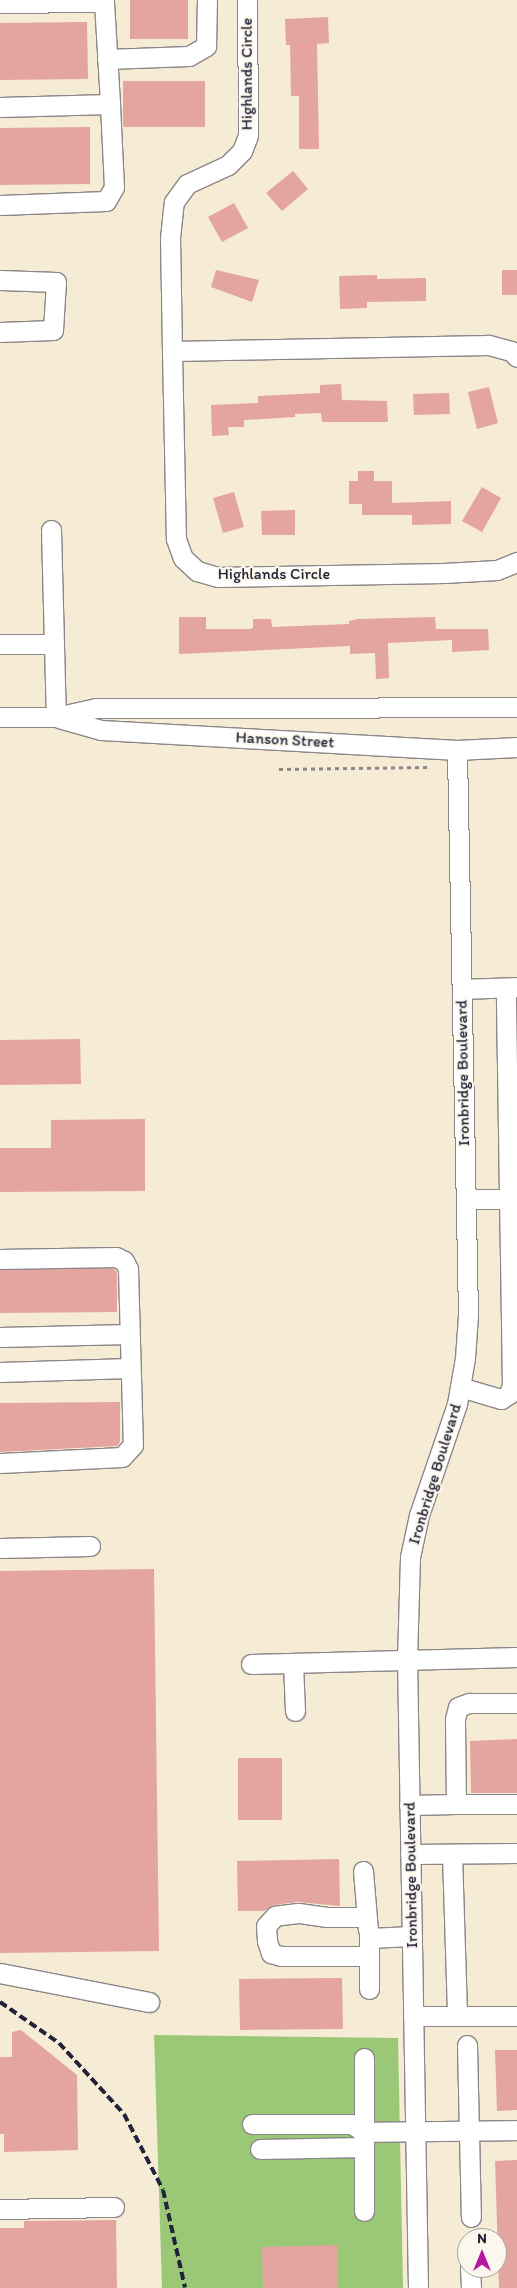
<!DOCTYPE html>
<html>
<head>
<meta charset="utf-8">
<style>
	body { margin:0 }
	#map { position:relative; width:517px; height:2288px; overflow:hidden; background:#f6ebd5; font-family:Itim,sans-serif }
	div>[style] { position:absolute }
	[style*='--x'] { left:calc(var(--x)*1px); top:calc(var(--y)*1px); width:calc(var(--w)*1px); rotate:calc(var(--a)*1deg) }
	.green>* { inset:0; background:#9ac877 }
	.building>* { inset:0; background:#e4a49f }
	.path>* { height:3px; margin-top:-1.5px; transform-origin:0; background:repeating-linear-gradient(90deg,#8c8688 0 4px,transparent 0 8px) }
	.roads { filter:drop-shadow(1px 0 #8c8688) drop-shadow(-1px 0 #8c8688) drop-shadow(0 1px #8c8688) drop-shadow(0 -1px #8c8688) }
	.minor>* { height:19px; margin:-9.5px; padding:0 9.5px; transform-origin:9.5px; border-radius:9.5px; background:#fff }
	.rail>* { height:4px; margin-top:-2px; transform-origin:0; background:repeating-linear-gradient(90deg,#22223b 0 8px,transparent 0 12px) }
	span { translate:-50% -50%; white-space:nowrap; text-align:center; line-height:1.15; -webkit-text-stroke:4.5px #fbf7ec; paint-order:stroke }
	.street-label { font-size:16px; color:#22223b }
	.north { position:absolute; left:457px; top:2228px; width:50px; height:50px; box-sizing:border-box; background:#fbf7ec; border:1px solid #a4a2a5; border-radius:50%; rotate:0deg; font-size:14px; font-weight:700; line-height:20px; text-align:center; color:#22223b }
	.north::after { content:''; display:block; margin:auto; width:18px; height:22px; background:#b5179e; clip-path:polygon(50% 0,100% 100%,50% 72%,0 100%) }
</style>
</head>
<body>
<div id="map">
	<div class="green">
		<div style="clip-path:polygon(154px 2035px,398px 2038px,403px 2288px,162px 2288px)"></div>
	</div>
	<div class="building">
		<div style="clip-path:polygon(130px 0,188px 0,188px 39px,130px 39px)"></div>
		<div style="clip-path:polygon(328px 17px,329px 43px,317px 44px,319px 149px,299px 149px,299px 96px,291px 96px,290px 45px,286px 45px,285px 19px)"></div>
		<div style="clip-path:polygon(87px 22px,88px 79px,0 80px,0 23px)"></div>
		<div style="clip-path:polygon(123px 81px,205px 81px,205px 127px,123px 127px)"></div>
		<div style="clip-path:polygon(90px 127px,90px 184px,0 185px,0 128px)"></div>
		<div style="clip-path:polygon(293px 171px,308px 189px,282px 211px,266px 193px)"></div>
		<div style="clip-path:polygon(234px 203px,248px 228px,222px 242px,208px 217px)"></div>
		<div style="clip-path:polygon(216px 270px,259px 280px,252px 302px,211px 287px)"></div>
		<div style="clip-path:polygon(502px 270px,517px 270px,517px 295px,502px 295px)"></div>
		<div style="clip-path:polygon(377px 275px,377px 279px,426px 278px,426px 301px,367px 302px,367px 308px,340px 309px,339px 276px)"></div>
		<div style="clip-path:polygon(341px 384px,342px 400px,387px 401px,388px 422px,322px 422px,321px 413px,295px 414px,295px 417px,244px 420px,244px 427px,228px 427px,229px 435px,212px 436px,211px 405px,258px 403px,258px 396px,320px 393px,320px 385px)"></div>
		<div style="clip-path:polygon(489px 387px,498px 423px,477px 429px,468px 392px)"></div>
		<div style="clip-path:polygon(449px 393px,450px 414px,414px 415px,413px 394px)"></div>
		<div style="clip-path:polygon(358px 471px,374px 471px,374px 481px,392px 481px,392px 503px,451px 501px,451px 524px,412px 525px,412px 515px,362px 515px,362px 504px,349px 504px,349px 481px,358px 481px)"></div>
		<div style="clip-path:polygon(482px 487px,501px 498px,482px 532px,462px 521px)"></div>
		<div style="clip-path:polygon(234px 492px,244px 527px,223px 533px,213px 498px)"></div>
		<div style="clip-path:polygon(295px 510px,295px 535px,262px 535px,261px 511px)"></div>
		<div style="clip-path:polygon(179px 617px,206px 617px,206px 629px,249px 629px,253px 628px,253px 619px,271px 619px,272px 627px,349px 624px,349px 621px,358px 619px,435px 617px,436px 629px,488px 629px,489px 650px,452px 652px,452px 640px,388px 643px,389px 678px,376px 679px,375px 653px,350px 654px,350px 646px,179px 654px)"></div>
		<div style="clip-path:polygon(80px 1039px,81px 1084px,0 1085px,0 1040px)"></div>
		<div style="clip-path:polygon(145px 1119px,145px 1191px,0 1192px,0 1148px,51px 1148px,51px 1120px)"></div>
		<div style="clip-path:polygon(113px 1268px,117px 1272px,117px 1312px,0 1313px,0 1270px)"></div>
		<div style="clip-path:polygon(120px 1402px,120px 1442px,117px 1446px,0 1452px,0 1403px)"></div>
		<div style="clip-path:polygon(154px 1569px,159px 1951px,0 1953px,0 1571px)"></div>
		<div style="clip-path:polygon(517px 1739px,517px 1793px,471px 1793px,470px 1741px)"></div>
		<div style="clip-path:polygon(238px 1758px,282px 1758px,282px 1820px,238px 1820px)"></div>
		<div style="clip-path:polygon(339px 1859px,340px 1906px,297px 1902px,274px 1905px,264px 1911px,238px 1911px,237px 1861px)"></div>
		<div style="clip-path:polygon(342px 1978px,343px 2029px,240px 2030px,239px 1979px)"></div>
		<div style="clip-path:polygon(21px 2030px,77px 2075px,78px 2150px,4px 2152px,4px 2134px,0 2134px,0 2057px,12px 2057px,12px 2032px)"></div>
		<div style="clip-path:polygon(495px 2050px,517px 2050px,517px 2110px,497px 2111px)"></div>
		<div style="clip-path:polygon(517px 2160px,517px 2288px,499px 2288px,495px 2161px)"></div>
		<div style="clip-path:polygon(116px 2220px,117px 2288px,0 2288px,0 2228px,24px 2228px,24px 2221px)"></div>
		<div style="clip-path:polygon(337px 2245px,338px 2288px,263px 2288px,262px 2247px)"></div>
	</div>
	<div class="path">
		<div style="--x:279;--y:769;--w:150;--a:-0.8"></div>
	</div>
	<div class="roads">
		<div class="minor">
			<div style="--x:0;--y:3;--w:104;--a:-0.6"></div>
			<div style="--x:104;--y:2;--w:102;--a:86.6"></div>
			<div style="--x:110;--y:104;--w:110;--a:178.4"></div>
			<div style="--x:107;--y:59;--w:82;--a:-2.1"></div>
			<div style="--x:189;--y:56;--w:20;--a:-30"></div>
			<div style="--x:206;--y:46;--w:46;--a:-88.8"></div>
			<div style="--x:0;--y:205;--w:106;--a:-2.2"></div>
			<div style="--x:106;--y:201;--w:16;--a:-60"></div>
			<div style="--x:114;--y:187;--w:83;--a:-92.8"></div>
			<div style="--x:0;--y:280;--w:56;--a:2"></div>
			<div style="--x:56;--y:282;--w:48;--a:93.6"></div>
			<div style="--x:53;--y:330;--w:53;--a:177.8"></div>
			<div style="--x:172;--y:351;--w:113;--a:-91"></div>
			<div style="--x:170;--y:238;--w:36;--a:-84"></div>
			<div style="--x:174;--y:202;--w:22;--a:-54"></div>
			<div style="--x:187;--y:184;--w:45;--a:-24.9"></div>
			<div style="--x:228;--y:165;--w:20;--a:-45"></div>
			<div style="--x:242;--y:151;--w:17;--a:-69"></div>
			<div style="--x:248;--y:135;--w:135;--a:-90.4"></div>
			<div style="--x:517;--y:357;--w:8;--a:-135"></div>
			<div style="--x:511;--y:351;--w:24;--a:-165"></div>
			<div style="--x:488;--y:345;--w:316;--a:178.9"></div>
			<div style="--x:172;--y:351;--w:188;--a:88.8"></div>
			<div style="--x:176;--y:539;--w:20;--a:70"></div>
			<div style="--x:183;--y:558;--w:19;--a:43"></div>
			<div style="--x:197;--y:571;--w:22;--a:16"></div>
			<div style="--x:218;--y:577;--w:226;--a:-1"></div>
			<div style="--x:444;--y:573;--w:53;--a:-3.2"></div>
			<div style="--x:497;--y:570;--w:22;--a:-22"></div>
			<div style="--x:51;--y:530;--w:187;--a:88.5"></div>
			<div style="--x:0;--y:644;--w:52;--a:0"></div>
			<div style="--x:0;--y:717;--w:56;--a:0"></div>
			<div style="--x:56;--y:717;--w:41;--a:-12.7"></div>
			<div style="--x:96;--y:708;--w:421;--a:-0.1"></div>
			<div style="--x:59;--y:718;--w:44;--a:15.9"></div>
			<div style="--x:101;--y:730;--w:357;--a:3.2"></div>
			<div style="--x:457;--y:750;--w:60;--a:-2.9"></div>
			<div style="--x:462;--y:989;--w:55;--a:-2.1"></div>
			<div style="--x:466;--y:1199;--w:43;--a:0"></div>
			<div style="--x:0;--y:1259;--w:116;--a:-1"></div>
			<div style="--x:116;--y:1257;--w:9;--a:27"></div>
			<div style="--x:124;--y:1261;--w:9;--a:63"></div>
			<div style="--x:128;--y:1269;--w:176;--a:88.4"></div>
			<div style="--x:133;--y:1445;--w:16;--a:133"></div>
			<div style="--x:122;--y:1457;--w:122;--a:177.2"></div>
			<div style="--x:0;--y:1337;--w:129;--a:-1.3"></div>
			<div style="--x:0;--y:1372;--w:130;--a:-1.8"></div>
			<div style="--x:460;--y:1387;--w:43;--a:16.3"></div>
			<div style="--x:501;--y:1399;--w:9;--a:-32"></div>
			<div style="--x:509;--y:1394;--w:9;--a:-72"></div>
			<div style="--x:512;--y:1385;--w:397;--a:-90.9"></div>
			<div style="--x:0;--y:1548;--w:90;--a:-1.3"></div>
			<div style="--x:293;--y:1663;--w:48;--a:87.6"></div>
			<div style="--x:251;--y:1664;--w:266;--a:-1.5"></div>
			<div style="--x:456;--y:1804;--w:61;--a:0"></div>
			<div style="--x:409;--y:1805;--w:47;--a:-1.2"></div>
			<div style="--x:456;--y:1804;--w:85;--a:-90.7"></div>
			<div style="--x:455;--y:1719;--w:12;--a:-76"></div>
			<div style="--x:458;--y:1707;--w:12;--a:-20"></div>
			<div style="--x:469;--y:1703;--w:48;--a:0"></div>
			<div style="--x:410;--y:1854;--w:107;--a:-0.5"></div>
			<div style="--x:452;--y:1854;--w:162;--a:88.2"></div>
			<div style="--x:363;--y:1871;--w:59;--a:85.2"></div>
			<div style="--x:366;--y:1917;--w:39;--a:180"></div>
			<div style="--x:327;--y:1917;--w:29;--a:-172"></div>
			<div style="--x:298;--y:1913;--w:23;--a:173"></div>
			<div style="--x:275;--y:1916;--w:13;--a:132"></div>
			<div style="--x:266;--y:1926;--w:15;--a:86"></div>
			<div style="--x:267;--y:1941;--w:13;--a:72"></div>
			<div style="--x:271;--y:1953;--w:10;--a:17"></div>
			<div style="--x:281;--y:1956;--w:88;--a:0"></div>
			<div style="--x:0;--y:1973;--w:152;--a:11"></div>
			<div style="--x:369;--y:1989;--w:51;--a:-90"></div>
			<div style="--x:369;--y:1938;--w:43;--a:-2.7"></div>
			<div style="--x:413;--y:2016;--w:104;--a:0"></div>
			<div style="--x:467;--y:2045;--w:172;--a:88.7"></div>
			<div style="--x:364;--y:2058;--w:74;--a:90"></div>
			<div style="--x:252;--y:2124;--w:100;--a:0"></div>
			<div style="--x:352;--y:2124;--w:14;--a:34"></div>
			<div style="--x:260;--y:2149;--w:104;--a:-1.1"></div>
			<div style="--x:0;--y:2209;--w:114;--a:-1"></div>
			<div style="--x:364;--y:2211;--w:79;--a:-90"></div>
			<div style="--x:364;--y:2132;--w:153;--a:-0.7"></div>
			<div style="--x:470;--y:2268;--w:20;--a:87"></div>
			<div style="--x:418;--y:2288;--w:629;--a:-91"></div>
			<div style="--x:407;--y:1659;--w:102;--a:-88.3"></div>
			<div style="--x:410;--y:1557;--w:43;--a:-77.9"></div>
			<div style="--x:419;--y:1515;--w:117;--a:-71.1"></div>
			<div style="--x:457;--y:1404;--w:47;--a:-80.1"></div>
			<div style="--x:465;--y:1358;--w:43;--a:-86"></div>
			<div style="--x:468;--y:1315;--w:565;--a:-91.12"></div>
		</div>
	</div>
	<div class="rail">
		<div style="--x:0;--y:2002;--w:72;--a:34.8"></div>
		<div style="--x:59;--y:2043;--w:96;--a:47.5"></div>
		<div style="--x:124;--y:2114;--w:85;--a:62.8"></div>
		<div style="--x:163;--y:2190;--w:100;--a:77.3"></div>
	</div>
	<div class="street-label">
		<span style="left:247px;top:74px;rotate:-90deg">Highlands Circle</span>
		<span style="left:274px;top:574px">Highlands Circle</span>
		<span style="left:285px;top:740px;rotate:3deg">Hanson Street</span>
		<span style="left:463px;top:1073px;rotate:-91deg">Ironbridge Boulevard</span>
		<span style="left:435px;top:1474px;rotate:-73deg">Ironbridge Boulevard</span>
		<span style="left:411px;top:1875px;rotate:-91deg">Ironbridge Boulevard</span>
	</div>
	<div class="north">N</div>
</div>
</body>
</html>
